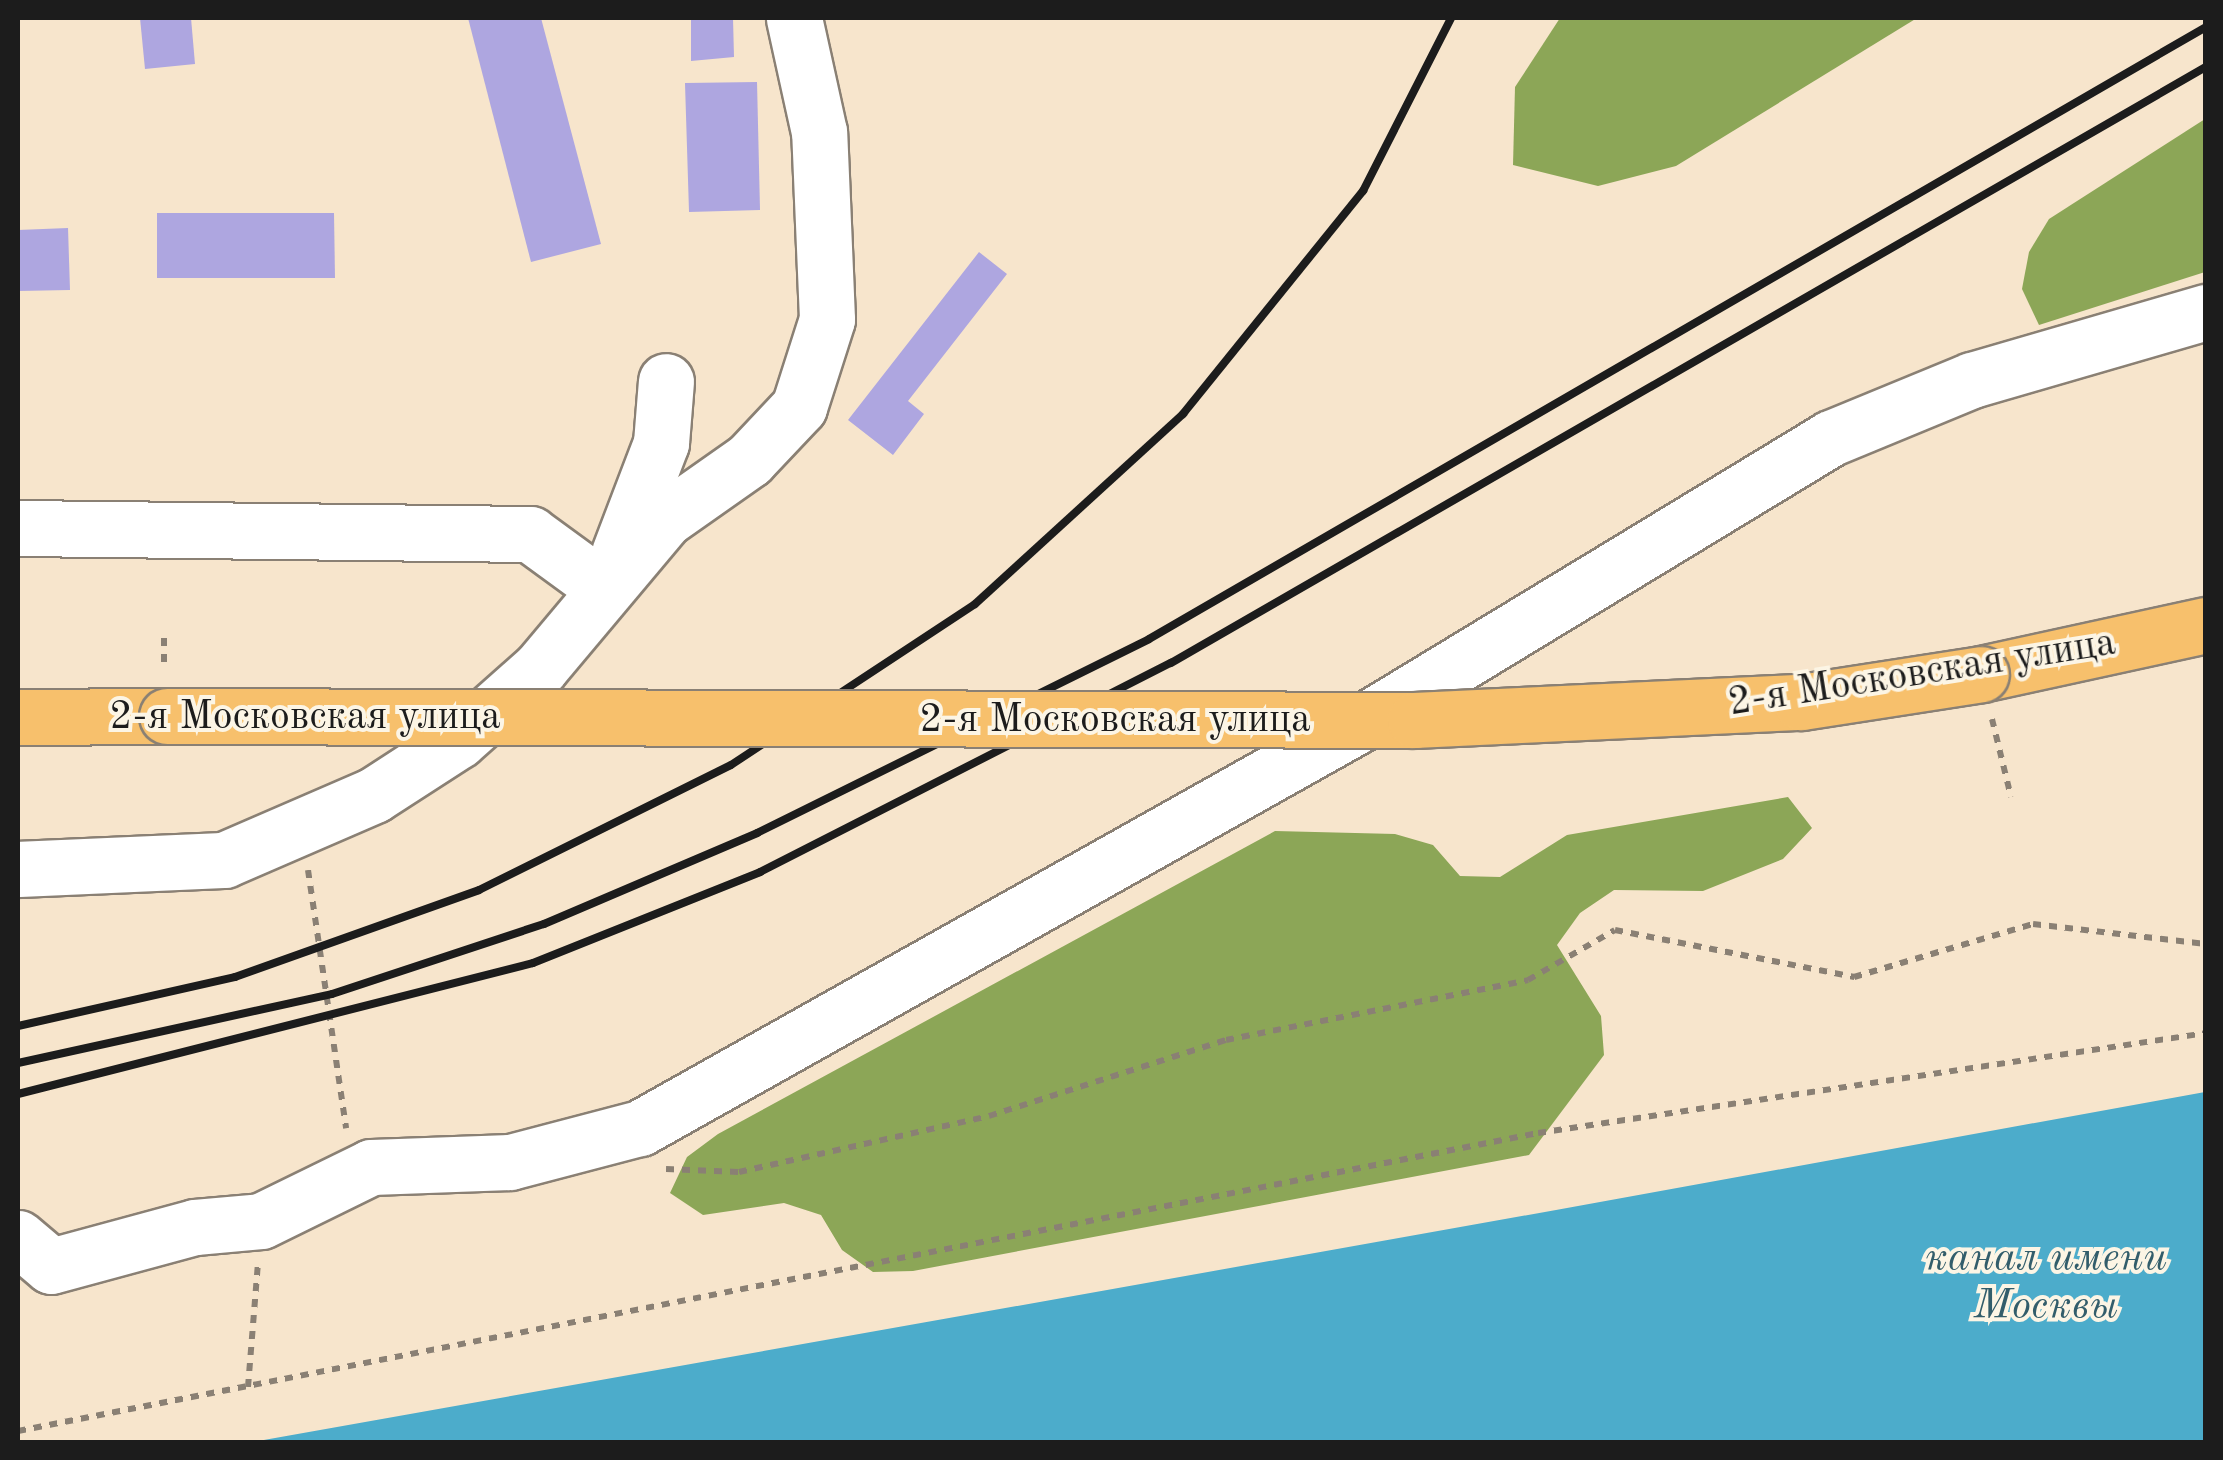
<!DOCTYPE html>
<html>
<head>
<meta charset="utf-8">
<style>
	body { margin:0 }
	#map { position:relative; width:2223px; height:1460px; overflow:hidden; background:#f7e5cc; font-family:"Old Standard TT",serif }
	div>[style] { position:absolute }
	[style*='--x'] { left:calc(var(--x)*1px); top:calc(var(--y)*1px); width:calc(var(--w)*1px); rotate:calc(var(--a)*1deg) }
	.forest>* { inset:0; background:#8ca657 }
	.water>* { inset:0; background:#4caccb }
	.building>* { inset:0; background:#aea6e0 }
	.path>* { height:6px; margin-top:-3px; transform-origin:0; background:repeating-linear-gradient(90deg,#8a8074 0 8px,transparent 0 16px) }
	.roads { filter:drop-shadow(2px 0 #8a8074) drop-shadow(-2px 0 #8a8074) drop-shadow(0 2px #8a8074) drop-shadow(0 -2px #8a8074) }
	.minor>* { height:55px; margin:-27.5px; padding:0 27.5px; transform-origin:27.5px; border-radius:27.5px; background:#fff }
	.major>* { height:55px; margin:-27.5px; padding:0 27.5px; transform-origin:27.5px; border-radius:27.5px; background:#f7c06c }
	.rail>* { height:8px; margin:-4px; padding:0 4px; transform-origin:4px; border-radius:4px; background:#1c1c1c }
	.bridges { filter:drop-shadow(2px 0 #8a8074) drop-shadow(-2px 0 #8a8074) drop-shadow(0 2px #8a8074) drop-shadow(0 -2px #8a8074) }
	.major-bridge>* { height:55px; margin:-27.5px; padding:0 27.5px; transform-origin:27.5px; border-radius:27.5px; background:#f7c06c }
	span { translate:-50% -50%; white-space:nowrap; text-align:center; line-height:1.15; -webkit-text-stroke:8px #fcf5e5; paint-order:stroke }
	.street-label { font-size:40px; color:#1c1c1c }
	.water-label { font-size:42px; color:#325d6b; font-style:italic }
	.frame { position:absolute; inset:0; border:20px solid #1c1c1c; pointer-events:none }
</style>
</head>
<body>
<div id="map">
	<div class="forest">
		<div style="clip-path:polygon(1560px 18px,1917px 18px,1676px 166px,1598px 186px,1513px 165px,1515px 87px)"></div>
		<div style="clip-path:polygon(2205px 119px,2205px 272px,2039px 325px,2022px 289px,2029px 252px,2049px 219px)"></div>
		<div style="clip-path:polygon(1788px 797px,1812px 828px,1783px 859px,1703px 891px,1614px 890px,1580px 913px,1557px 945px,1601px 1016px,1604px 1055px,1529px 1155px,913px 1271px,873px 1272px,842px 1250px,821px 1215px,784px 1203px,703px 1215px,670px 1193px,687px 1157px,718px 1134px,1275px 831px,1395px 834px,1433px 845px,1460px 876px,1500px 877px,1567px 835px)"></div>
	</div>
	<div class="water">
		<div style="clip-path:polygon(2205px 1092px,2205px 1442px,253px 1442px,1556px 1210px)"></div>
	</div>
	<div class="building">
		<div style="clip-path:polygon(140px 18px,191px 18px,195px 64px,145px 69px)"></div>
		<div style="clip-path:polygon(468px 18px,541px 18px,601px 244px,531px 262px)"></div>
		<div style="clip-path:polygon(691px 18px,733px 18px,734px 57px,691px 61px)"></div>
		<div style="clip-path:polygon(757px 82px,760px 210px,689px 212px,685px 83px)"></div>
		<div style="clip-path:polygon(157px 213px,334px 213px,335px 278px,157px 278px)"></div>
		<div style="clip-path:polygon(68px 228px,70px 290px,18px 291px,18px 230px)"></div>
		<div style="clip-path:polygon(979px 252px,1007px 274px,908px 401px,924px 414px,893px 455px,848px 420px)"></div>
	</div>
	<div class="path">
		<div style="--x:164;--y:638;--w:32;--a:90"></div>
		<div style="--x:1992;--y:719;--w:80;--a:76.3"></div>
		<div style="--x:308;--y:870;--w:261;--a:81.6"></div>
		<div style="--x:666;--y:1169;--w:73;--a:2.4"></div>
		<div style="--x:739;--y:1172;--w:256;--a:-12.6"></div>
		<div style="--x:989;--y:1116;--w:249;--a:-17.8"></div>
		<div style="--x:1226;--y:1040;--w:308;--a:-11.2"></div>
		<div style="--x:1528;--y:980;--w:100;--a:-29.9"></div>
		<div style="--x:1615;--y:930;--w:244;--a:11.1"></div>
		<div style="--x:1854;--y:977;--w:187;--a:-16.5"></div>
		<div style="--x:2033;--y:924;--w:174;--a:6.6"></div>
		<div style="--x:248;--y:1387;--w:123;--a:-85.4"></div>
		<div style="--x:18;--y:1431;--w:1549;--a:-11.09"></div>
		<div style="--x:1538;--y:1133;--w:675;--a:-8.51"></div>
	</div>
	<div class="roads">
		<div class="minor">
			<div style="--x:18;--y:528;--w:512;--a:0.67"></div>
			<div style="--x:530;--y:534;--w:92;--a:36.1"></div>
			<div style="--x:619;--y:553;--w:118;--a:-69.1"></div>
			<div style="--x:661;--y:443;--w:62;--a:-85.4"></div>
			<div style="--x:18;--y:869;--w:206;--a:-2.5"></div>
			<div style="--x:224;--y:860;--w:163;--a:-23.4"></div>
			<div style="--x:374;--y:795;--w:101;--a:-32.9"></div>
			<div style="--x:459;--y:740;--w:108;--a:-41.6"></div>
			<div style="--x:540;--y:668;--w:194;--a:-50"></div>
			<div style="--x:665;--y:519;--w:103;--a:-35.1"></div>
			<div style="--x:749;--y:460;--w:73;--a:-46.7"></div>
			<div style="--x:799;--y:407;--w:92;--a:-72.3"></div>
			<div style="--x:827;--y:319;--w:187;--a:-92.4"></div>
			<div style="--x:819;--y:132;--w:117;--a:-102.4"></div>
			<div style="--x:18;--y:1238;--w:43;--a:40.3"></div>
			<div style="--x:51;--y:1266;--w:149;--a:-15.2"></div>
			<div style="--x:195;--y:1227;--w:66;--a:-5.2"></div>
			<div style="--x:261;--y:1221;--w:123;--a:-26.1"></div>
			<div style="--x:371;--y:1167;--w:139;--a:-2.1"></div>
			<div style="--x:510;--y:1162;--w:134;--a:-14.7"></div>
			<div style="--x:640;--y:1128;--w:823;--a:-29.3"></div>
			<div style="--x:1358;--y:725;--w:553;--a:-31.25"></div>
			<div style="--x:1831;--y:438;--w:152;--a:-22.4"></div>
			<div style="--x:1972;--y:380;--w:244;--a:-16.2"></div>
		</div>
		<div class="major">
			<div style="--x:1981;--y:674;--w:230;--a:-12.3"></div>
			<div style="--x:18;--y:717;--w:149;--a:-0.4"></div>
		</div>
	</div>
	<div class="rail">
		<div style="--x:18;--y:1026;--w:222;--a:-12.7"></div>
		<div style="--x:235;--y:977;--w:259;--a:-19.6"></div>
		<div style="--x:479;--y:890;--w:281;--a:-26.4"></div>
		<div style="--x:731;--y:765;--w:292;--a:-33.4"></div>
		<div style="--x:975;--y:604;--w:282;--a:-42.4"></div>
		<div style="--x:1183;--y:414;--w:287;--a:-51.1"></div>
		<div style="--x:1363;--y:191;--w:194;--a:-63"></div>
		<div style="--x:18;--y:1063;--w:321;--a:-12.4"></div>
		<div style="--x:332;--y:994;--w:223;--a:-18.3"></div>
		<div style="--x:544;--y:924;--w:232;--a:-23.1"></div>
		<div style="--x:757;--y:833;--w:437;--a:-26.3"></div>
		<div style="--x:1149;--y:639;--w:1221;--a:-30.07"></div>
		<div style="--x:18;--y:1094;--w:531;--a:-14.27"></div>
		<div style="--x:533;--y:963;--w:245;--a:-21.8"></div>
		<div style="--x:760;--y:872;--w:461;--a:-27"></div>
		<div style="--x:1171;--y:663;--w:1194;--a:-29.94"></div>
	</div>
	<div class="bridges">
		<div class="major-bridge">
			<div style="--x:167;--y:716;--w:1248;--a:0.18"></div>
			<div style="--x:1415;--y:720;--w:386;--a:-2.7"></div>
			<div style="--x:1801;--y:702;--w:182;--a:-8.8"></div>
		</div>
	</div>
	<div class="street-label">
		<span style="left:1922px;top:674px;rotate:-9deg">2-я Московская улица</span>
		<span style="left:305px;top:718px">2-я Московская улица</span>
		<span style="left:1115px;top:721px">2-я Московская улица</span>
	</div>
	<div class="water-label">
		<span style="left:2046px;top:1283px">канал имени<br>Москвы</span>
	</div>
	<div class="frame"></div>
</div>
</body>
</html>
